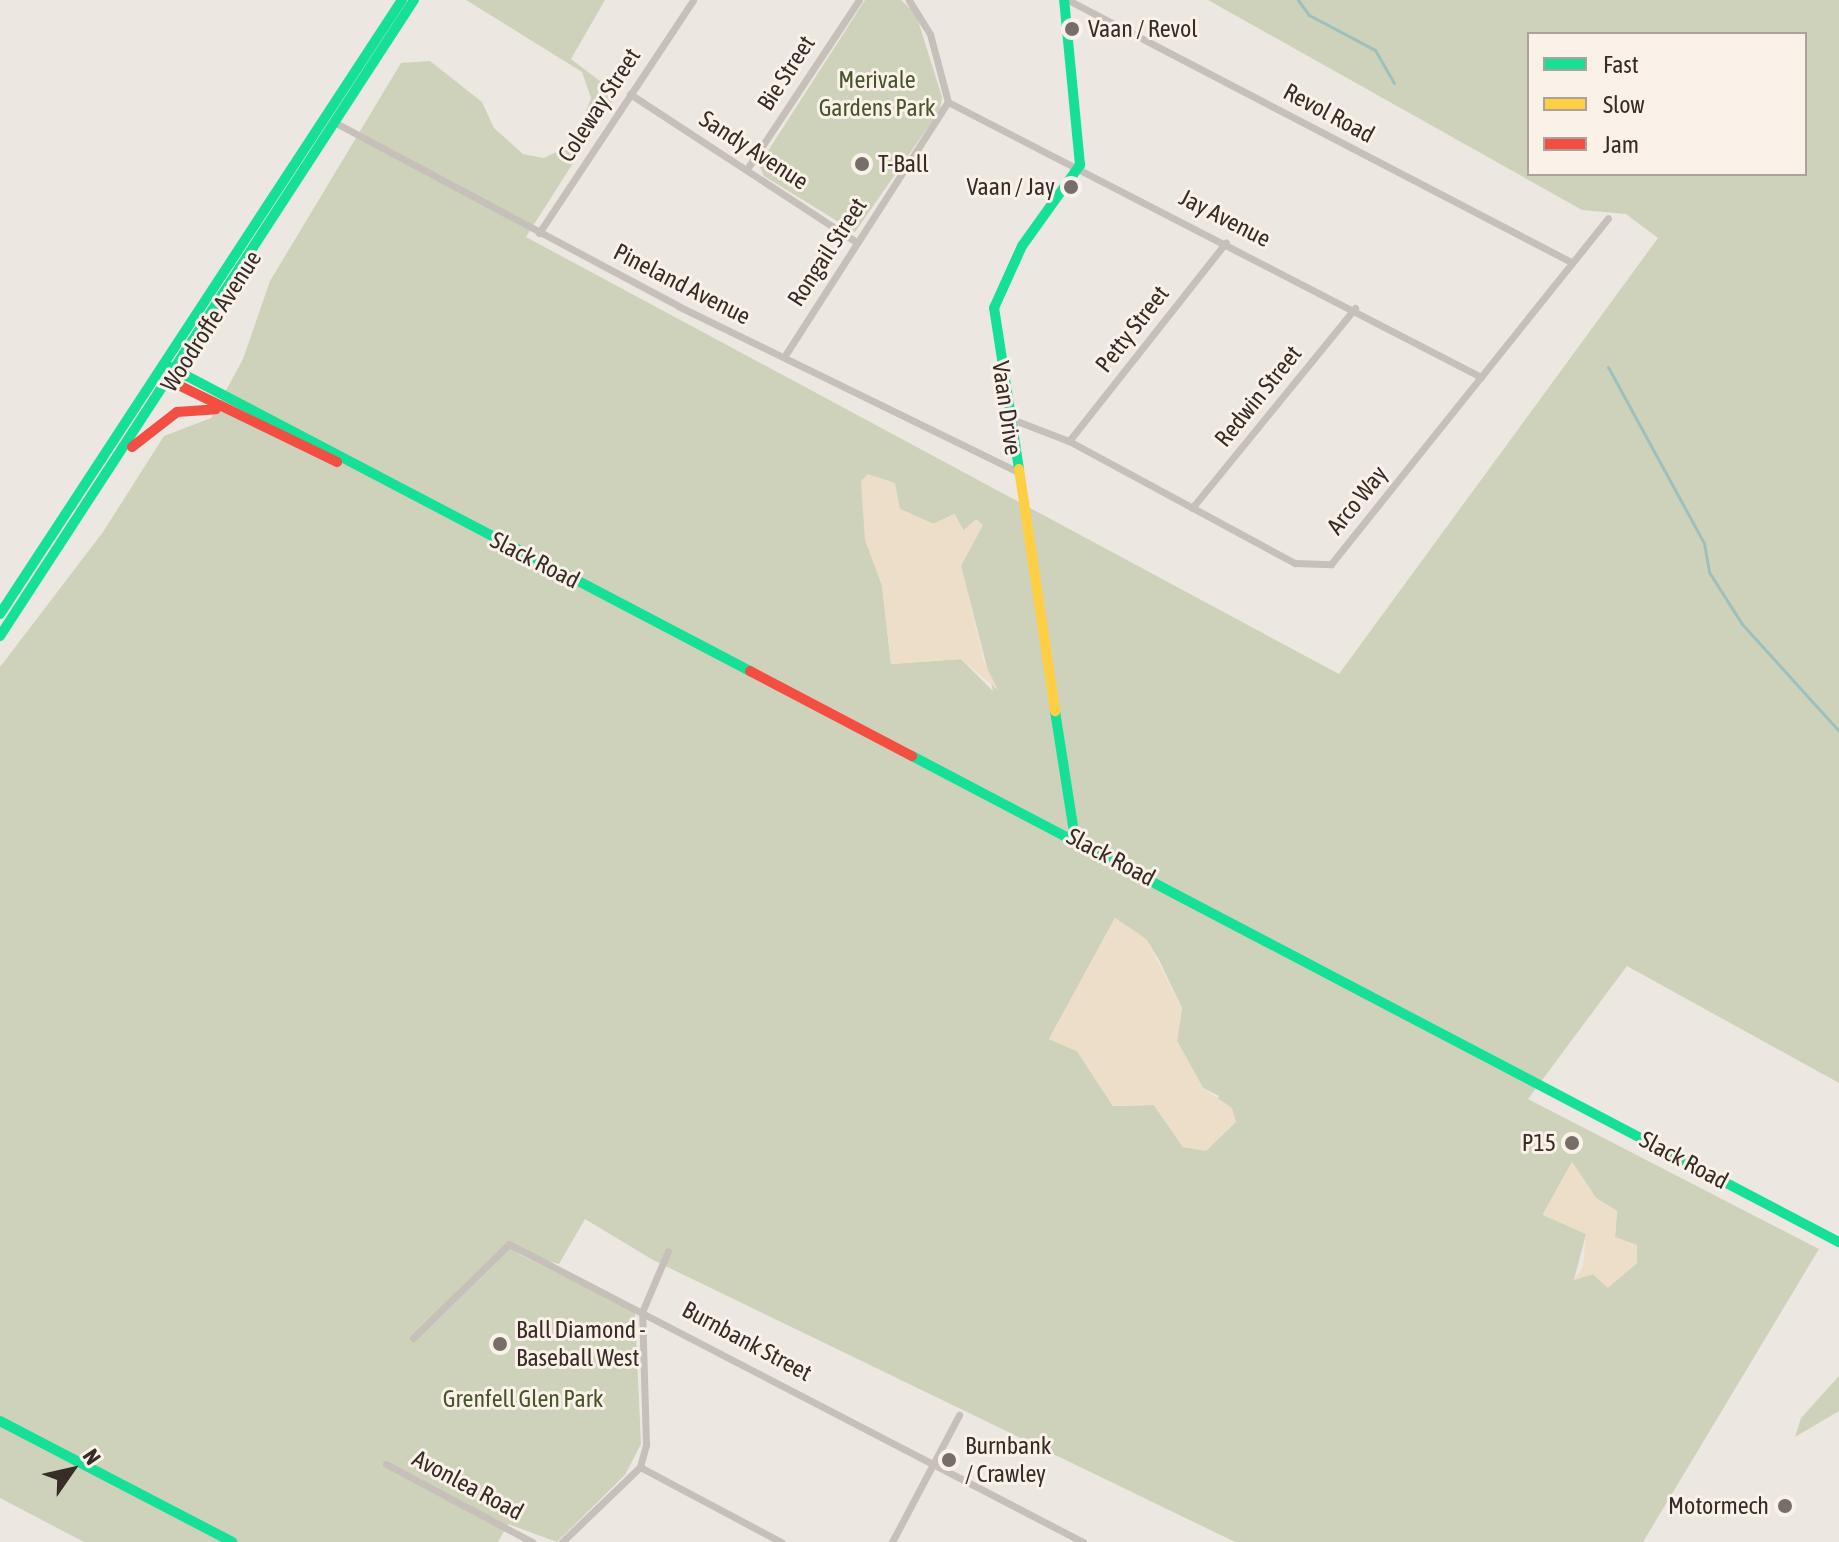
<!DOCTYPE html>
<html>
<head>
<meta charset="utf-8">
<style>
	body { margin:0 }
	#map { position:relative; width:1839px; height:1542px; overflow:hidden; background:#ede7e1; font-family:"Asap Condensed",sans-serif }
	div>[style] { position:absolute }
	[style*='--x'] { left:calc(var(--x)*1px); top:calc(var(--y)*1px); width:calc(var(--w)*1px); rotate:calc(var(--a)*1deg) }
	.green>* { inset:0; background:#cfd2bb }
	.sand>* { inset:0; background:#eddec8 }
	.stream>* { height:3px; margin:-1.5px; padding:0 1.5px; transform-origin:1.5px; border-radius:1.5px; background:#9dc0be }
	.street>* { height:7px; margin:-3.5px; padding:0 3.5px; transform-origin:3.5px; border-radius:3.5px; background:#c6bfba }
	.fast>* { height:10px; margin:-5px; padding:0 5px; transform-origin:5px; border-radius:5px; background:#16e098 }
	.slow>* { height:10px; margin:-5px; padding:0 5px; transform-origin:5px; border-radius:5px; background:#ffcf43 }
	.jam>* { height:10px; margin:-5px; padding:0 5px; transform-origin:5px; border-radius:5px; background:#f24e42 }
	.dots>* { width:22px; height:22px; translate:-50% -50%; box-sizing:border-box; border:4px solid #faf1e8; border-radius:50% }
	span { translate:-50% -50%; white-space:nowrap; text-align:center; line-height:1.15; -webkit-text-stroke:6px #faf1e8; paint-order:stroke }
	.poi-label { font-size:24px; color:#372c28 }
	.left { translate:0 -50%; text-align:left }
	.right { translate:-100% -50%; text-align:right }
	.street-label { font-size:24px; color:#372c28 }
	.park-label { font-size:24px; color:#48552c }
	.legend { position:absolute; left:1527px; top:32px; width:280px; height:144px; box-sizing:border-box; background:#faf1e8; border:2px solid #aca29b; margin:0; padding:10px 14px; list-style:none; font-size:24px; color:#372c28 }
	.legend li { display:flex; align-items:center; gap:16px; height:40px }
	.legend b { width:40px; border:2px solid #aca29b }
	.north { position:absolute; left:32px; top:1430px; width:80px; height:80px; -webkit-text-stroke:6px #faf1e8; paint-order:stroke; rotate:56deg; font-size:22px; font-weight:700; line-height:32px; text-align:center; color:#372c28 }
	.north::after { content:''; display:block; margin:auto; width:28px; height:36px; background:#372c28; clip-path:polygon(50% 0,100% 100%,50% 72%,0 100%) }
</style>
</head>
<body>
<div id="map">
	<div class="green">
		<div style="clip-path:polygon(evenodd,466px 0,605px 0,571px 59px,617px 94px,526px 237px,1339px 674px,1658px 238px,1626px 214px,1582px 210px,1208px 0,1839px 0,1839px 1083px,1627px 966px,1528px 1099px,1819px 1249px,1643px 1542px,1235px 1542px,653px 1260px,585px 1219px,559px 1264px,517px 1253px,635px 1312px,641px 1444px,625px 1475px,557px 1542px,508px 1524px,498px 1542px,84px 1542px,0 1498px,0 667px,103px 532px,164px 436px,211px 418px,243px 359px,270px 281px,401px 63px,430px 61px,482px 102px,494px 128px,523px 154px,544px 158px,573px 144px,591px 98px,582px 72px,466px 0,1529px 34px,1805px 34px,1805px 174px,1529px 174px,1529px 34px,466px 0,900px 509px,934px 524px,954px 514px,964px 531px,961px 566px,993px 691px,961px 659px,891px 664px,882px 586px,900px 509px,466px 0,1115px 918px,1146px 939px,1159px 960px,1182px 1008px,1177px 1041px,1203px 1088px,1219px 1096px,1183px 1147px,1154px 1105px,1113px 1106px,1077px 1051px,1049px 1039px,1115px 918px,466px 0,1572px 1162px,1596px 1198px,1617px 1211px,1615px 1237px,1637px 1263px,1608px 1287px,1593px 1274px,1574px 1280px,1586px 1234px,1543px 1214px,1572px 1162px)"></div>
		<div style="clip-path:polygon(865px 0,901px 0,916px 14px,942px 97px,940px 110px,855px 232px,764px 176px,759px 165px)"></div>
		<div style="clip-path:polygon(1839px 1376px,1839px 1411px,1795px 1437px,1801px 1418px)"></div>
	</div>
	<div class="sand">
		<div style="clip-path:polygon(868px 474px,895px 483px,900px 509px,933px 524px,955px 514px,963px 531px,976px 519px,983px 525px,961px 566px,984px 662px,998px 690px,961px 659px,891px 664px,882px 586px,865px 540px,861px 481px)"></div>
		<div style="clip-path:polygon(1115px 918px,1146px 939px,1182px 1008px,1177px 1041px,1203px 1088px,1232px 1108px,1236px 1122px,1206px 1151px,1183px 1147px,1154px 1105px,1113px 1106px,1077px 1051px,1049px 1039px)"></div>
		<div style="clip-path:polygon(1572px 1162px,1596px 1198px,1617px 1211px,1615px 1237px,1637px 1245px,1637px 1263px,1608px 1288px,1593px 1274px,1574px 1280px,1583px 1267px,1586px 1234px,1543px 1215px)"></div>
	</div>
	<div class="stream">
		<div style="--x:1298;--y:0;--w:19;--a:54"></div>
		<div style="--x:1309;--y:15;--w:75;--a:27.9"></div>
		<div style="--x:1375;--y:50;--w:38;--a:60"></div>
		<div style="--x:1608;--y:367;--w:200;--a:61.4"></div>
		<div style="--x:1704;--y:543;--w:29;--a:80"></div>
		<div style="--x:1709;--y:572;--w:62;--a:57.6"></div>
		<div style="--x:1742;--y:624;--w:144;--a:47.8"></div>
	</div>
	<div class="street">
		<div style="--x:1068;--y:0;--w:567;--a:27.51"></div>
		<div style="--x:630;--y:94;--w:269;--a:33.2"></div>
		<div style="--x:948;--y:102;--w:600;--a:27.29"></div>
		<div style="--x:334;--y:122;--w:390;--a:28.1"></div>
		<div style="--x:678;--y:306;--w:376;--a:26"></div>
		<div style="--x:747;--y:169;--w:203;--a:-56.5"></div>
		<div style="--x:539;--y:233;--w:279;--a:-56.5"></div>
		<div style="--x:784;--y:357;--w:303;--a:-57.3"></div>
		<div style="--x:948;--y:102;--w:70;--a:-104.8"></div>
		<div style="--x:930;--y:34;--w:40;--a:-122"></div>
		<div style="--x:1009;--y:418;--w:64;--a:21"></div>
		<div style="--x:1069;--y:441;--w:257;--a:28.4"></div>
		<div style="--x:1295;--y:563;--w:36;--a:2"></div>
		<div style="--x:1331;--y:564;--w:443;--a:-51.3"></div>
		<div style="--x:1069;--y:441;--w:253;--a:-51.7"></div>
		<div style="--x:1192;--y:508;--w:258;--a:-50.8"></div>
		<div style="--x:413;--y:1338;--w:134;--a:-44.4"></div>
		<div style="--x:509;--y:1244;--w:647;--a:27.44"></div>
		<div style="--x:386;--y:1464;--w:166;--a:28.1"></div>
		<div style="--x:640;--y:1467;--w:160;--a:28"></div>
		<div style="--x:562;--y:1542;--w:108;--a:-43.9"></div>
		<div style="--x:640;--y:1467;--w:24;--a:-75"></div>
		<div style="--x:646;--y:1444;--w:132;--a:-91.7"></div>
		<div style="--x:642;--y:1312;--w:66;--a:-66.9"></div>
		<div style="--x:892;--y:1542;--w:144;--a:-62.2"></div>
	</div>
	<div class="fast">
		<div style="--x:164;--y:364;--w:662;--a:27.65"></div>
		<div style="--x:1019;--y:469;--w:163;--a:-98.8"></div>
		<div style="--x:994;--y:308;--w:68;--a:-65.7"></div>
		<div style="--x:1022;--y:246;--w:100;--a:-54.4"></div>
		<div style="--x:1080;--y:165;--w:166;--a:-95.5"></div>
		<div style="--x:0;--y:614;--w:734;--a:-56.79"></div>
		<div style="--x:0;--y:636;--w:759;--a:-56.94"></div>
		<div style="--x:1055;--y:711;--w:130;--a:81.1"></div>
		<div style="--x:912;--y:756;--w:1047;--a:27.67"></div>
		<div style="--x:0;--y:1421;--w:262;--a:27.5"></div>
	</div>
	<div class="slow">
		<div style="--x:1019;--y:469;--w:245;--a:81.5"></div>
	</div>
	<div class="jam">
		<div style="--x:168;--y:380;--w:188;--a:25.9"></div>
		<div style="--x:132;--y:447;--w:57;--a:-37.9"></div>
		<div style="--x:177;--y:412;--w:39;--a:-4"></div>
		<div style="--x:750;--y:671;--w:183;--a:27.7"></div>
	</div>
	<div class="dots">
		<div style="left:1072px;top:29px;background:#776d69"></div>
		<div style="left:862px;top:164px;background:#776d69"></div>
		<div style="left:1071px;top:187px;background:#776d69"></div>
		<div style="left:1572px;top:1143px;background:#776d69"></div>
		<div style="left:500px;top:1344px;background:#776d69"></div>
		<div style="left:949px;top:1460px;background:#776d69"></div>
		<div style="left:1785px;top:1506px;background:#776d69"></div>
	</div>
	<div class="poi-label">
		<span class="left" style="left:1088px;top:29px">Vaan / Revol</span>
		<span class="left" style="left:878px;top:164px">T-Ball</span>
		<span class="right" style="left:1055px;top:187px">Vaan / Jay</span>
		<span class="right" style="left:1556px;top:1143px">P15</span>
		<span class="left" style="left:516px;top:1344px">Ball Diamond -<br>Baseball West</span>
		<span class="left" style="left:965px;top:1460px">Burnbank<br>/ Crawley</span>
		<span class="right" style="left:1769px;top:1506px">Motormech</span>
	</div>
	<div class="street-label">
		<span style="left:786px;top:73px;rotate:-57deg">Bie Street</span>
		<span style="left:599px;top:105px;rotate:-57deg">Coleway Street</span>
		<span style="left:1329px;top:113px;rotate:28deg">Revol Road</span>
		<span style="left:754px;top:150px;rotate:33deg">Sandy Avenue</span>
		<span style="left:1225px;top:218px;rotate:27deg">Jay Avenue</span>
		<span style="left:827px;top:252px;rotate:-57deg">Rongail Street</span>
		<span style="left:682px;top:284px;rotate:27deg">Pineland Avenue</span>
		<span style="left:211px;top:321px;rotate:-57deg">Woodroffe Avenue</span>
		<span style="left:1132px;top:329px;rotate:-52deg">Petty Street</span>
		<span style="left:1258px;top:396px;rotate:-51deg">Redwin Street</span>
		<span style="left:1007px;top:408px;rotate:82deg">Vaan Drive</span>
		<span style="left:1357px;top:500px;rotate:-51deg">Arco Way</span>
		<span style="left:535px;top:560px;rotate:27deg">Slack Road</span>
		<span style="left:1111px;top:857px;rotate:28deg">Slack Road</span>
		<span style="left:1684px;top:1160px;rotate:28deg">Slack Road</span>
		<span style="left:747px;top:1341px;rotate:28deg">Burnbank Street</span>
		<span style="left:468px;top:1485px;rotate:28deg">Avonlea Road</span>
	</div>
	<div class="park-label">
		<span style="left:877px;top:94px">Merivale<br>Gardens Park</span>
		<span style="left:523px;top:1399px">Grenfell Glen Park</span>
	</div>
	<ul class="legend">
	<li><b style="height:10px;background:#16e098"></b>Fast</li>
	<li><b style="height:10px;background:#ffcf43"></b>Slow</li>
	<li><b style="height:10px;background:#f24e42"></b>Jam</li>
	</ul>
	<div class="north">N</div>
</div>
</body>
</html>
